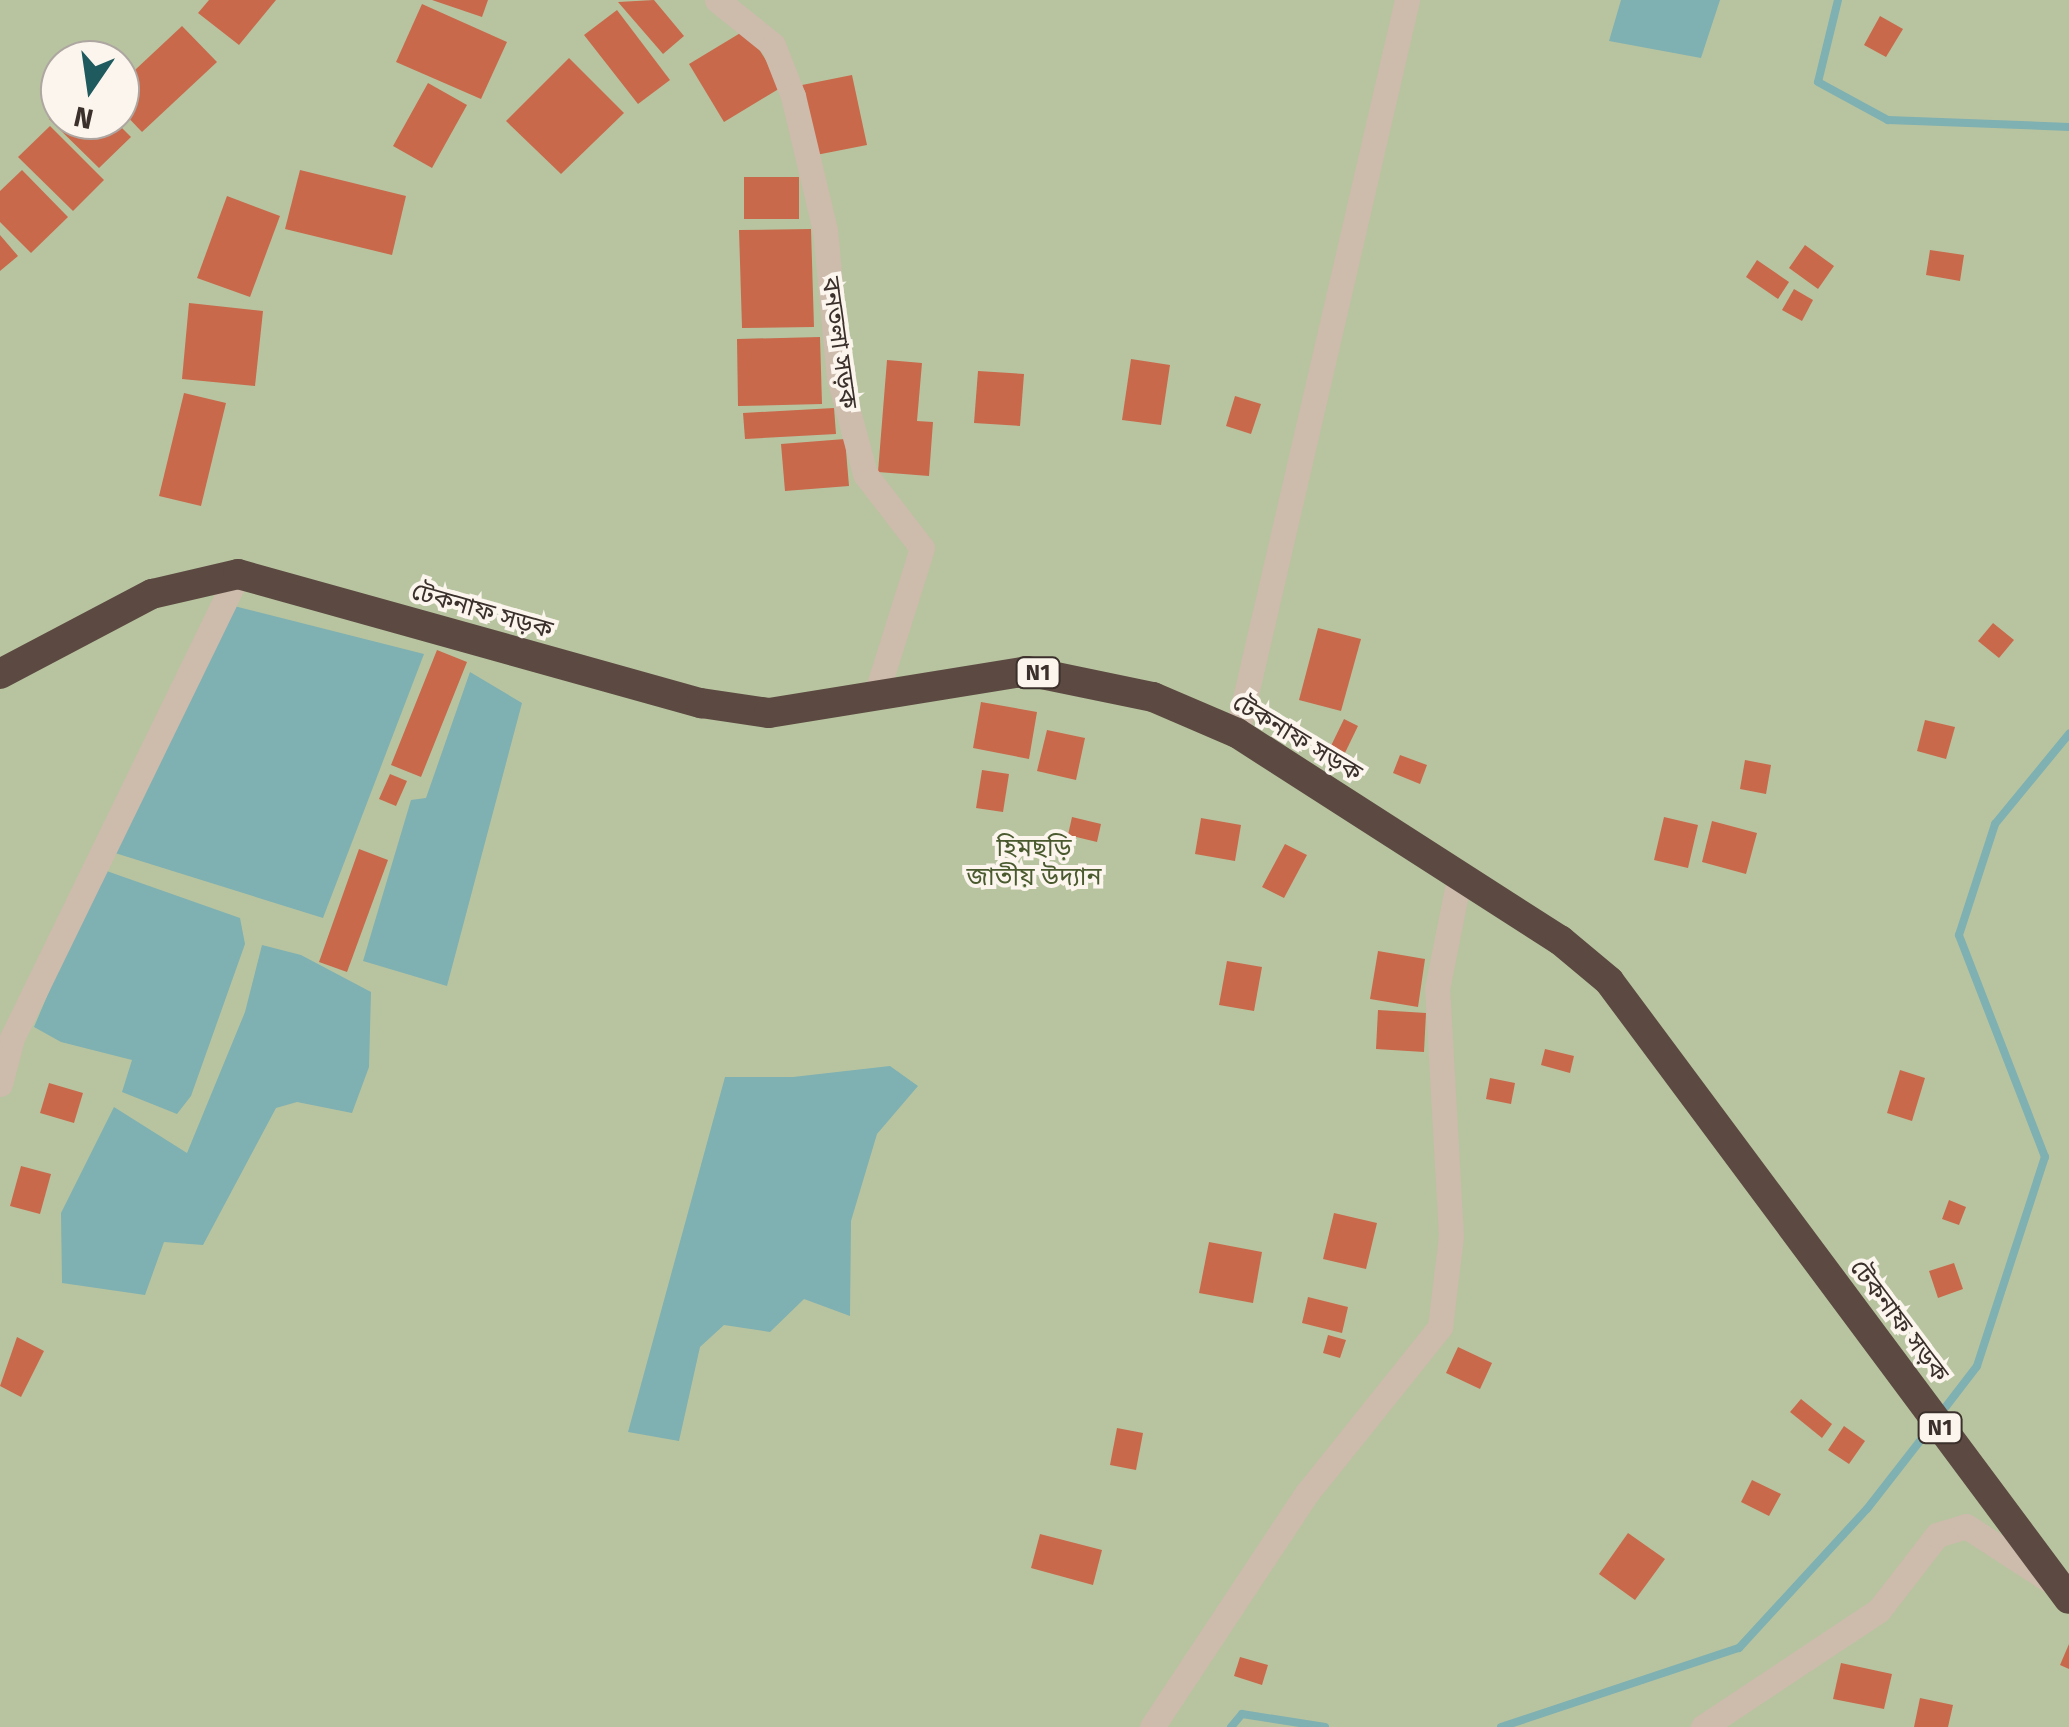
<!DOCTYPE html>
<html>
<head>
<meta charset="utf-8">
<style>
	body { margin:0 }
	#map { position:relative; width:2069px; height:1727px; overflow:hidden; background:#f4ebe1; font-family:"Fira Sans","Noto Sans Bengali",sans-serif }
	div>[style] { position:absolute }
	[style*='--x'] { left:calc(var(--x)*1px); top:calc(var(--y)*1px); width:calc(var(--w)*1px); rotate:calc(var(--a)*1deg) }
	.green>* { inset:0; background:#b8c4a0 }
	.water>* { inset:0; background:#7fb0b2 }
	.stream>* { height:8px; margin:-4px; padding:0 4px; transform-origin:4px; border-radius:4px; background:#7fb0b2 }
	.building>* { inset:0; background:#c8694b }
	.street>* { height:25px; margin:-12.5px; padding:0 12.5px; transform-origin:12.5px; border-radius:12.5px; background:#cdbbac }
	.highway>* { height:30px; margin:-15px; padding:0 15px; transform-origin:15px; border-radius:15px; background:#5c4a42 }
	span { translate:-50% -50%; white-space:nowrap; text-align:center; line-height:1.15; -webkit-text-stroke:8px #fbf5ee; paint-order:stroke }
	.shield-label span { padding:2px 8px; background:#fbf5ee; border:2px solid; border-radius:8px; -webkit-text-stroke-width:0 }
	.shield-label { font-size:22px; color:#3b302b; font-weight:700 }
	.street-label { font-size:25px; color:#3b302b }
	.park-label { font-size:25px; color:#4a5a2e }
	.north { position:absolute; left:40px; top:40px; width:100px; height:100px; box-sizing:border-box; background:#fbf5ee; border:2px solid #aea6a0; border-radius:50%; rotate:193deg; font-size:28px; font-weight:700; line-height:40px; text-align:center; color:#3b302b }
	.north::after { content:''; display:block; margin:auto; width:35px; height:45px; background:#1f5a5e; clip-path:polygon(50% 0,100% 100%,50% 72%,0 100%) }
</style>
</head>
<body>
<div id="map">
	<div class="green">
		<div style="clip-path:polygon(evenodd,0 0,2069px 0,2069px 1727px,0 1727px,0 0,60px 60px,120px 60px,120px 120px,60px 120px,60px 60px)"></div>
	</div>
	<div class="water">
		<div style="clip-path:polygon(1621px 0,1720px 0,1701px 58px,1609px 41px)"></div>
		<div style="clip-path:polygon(230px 605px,424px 654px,323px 918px,115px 853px)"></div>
		<div style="clip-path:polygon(470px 672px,522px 703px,447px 986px,363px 961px,411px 800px,426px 798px)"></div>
		<div style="clip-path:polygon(101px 869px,240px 918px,245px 944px,191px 1096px,177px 1114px,122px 1092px,132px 1060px,61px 1042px,34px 1027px)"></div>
		<div style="clip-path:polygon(262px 945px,301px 955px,371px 992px,369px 1067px,352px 1113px,297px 1102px,276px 1108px,203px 1245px,164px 1242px,145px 1295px,62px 1283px,61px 1213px,114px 1107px,187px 1153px,245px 1012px)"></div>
		<div style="clip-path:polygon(890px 1066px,918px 1086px,877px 1134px,851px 1221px,850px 1316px,804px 1299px,770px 1332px,724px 1325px,700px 1347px,679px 1441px,628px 1432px,725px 1077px,793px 1077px)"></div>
	</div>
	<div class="stream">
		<div style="--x:1838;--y:0;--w:84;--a:103.7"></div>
		<div style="--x:1818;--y:82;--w:80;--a:28.5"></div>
		<div style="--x:1888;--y:120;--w:181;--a:2.2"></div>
		<div style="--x:1941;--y:1413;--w:59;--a:-52.5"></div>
		<div style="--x:1977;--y:1366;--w:220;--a:-72"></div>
		<div style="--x:2045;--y:1157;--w:238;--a:-111.2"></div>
		<div style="--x:1959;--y:935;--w:117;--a:-72"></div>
		<div style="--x:1995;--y:824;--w:117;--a:-50.6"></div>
		<div style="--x:1231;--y:1727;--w:17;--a:-50"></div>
		<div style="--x:1242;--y:1714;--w:84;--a:8.9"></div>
		<div style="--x:1501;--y:1727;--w:251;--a:-18.4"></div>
		<div style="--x:1739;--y:1648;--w:189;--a:-47.4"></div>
		<div style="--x:1867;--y:1509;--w:103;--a:-52.1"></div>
	</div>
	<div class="building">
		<div style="clip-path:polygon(209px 0,276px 0,239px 45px,198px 13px)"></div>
		<div style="clip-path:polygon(432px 0,488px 0,482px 17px)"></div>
		<div style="clip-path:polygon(654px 0,684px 36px,663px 54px,618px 2px)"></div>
		<div style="clip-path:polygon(422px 4px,507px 42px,481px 99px,396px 62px)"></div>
		<div style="clip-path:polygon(617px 10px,670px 80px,638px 104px,584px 35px)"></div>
		<div style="clip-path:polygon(1880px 16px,1903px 29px,1886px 57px,1864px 45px)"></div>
		<div style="clip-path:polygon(182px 26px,217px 62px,142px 132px,120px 109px,120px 84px)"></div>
		<div style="clip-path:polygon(747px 29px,782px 87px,724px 122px,689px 64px)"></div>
		<div style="clip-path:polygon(569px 58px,624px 113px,561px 174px,506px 121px)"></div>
		<div style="clip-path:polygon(852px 75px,867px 145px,816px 155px,802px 85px)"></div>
		<div style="clip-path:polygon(428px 83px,467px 105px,432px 168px,393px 146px)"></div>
		<div style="clip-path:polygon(60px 108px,60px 120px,114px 120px,131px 137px,99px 168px,49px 119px)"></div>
		<div style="clip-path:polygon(50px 126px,104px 180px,73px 211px,18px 157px)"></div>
		<div style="clip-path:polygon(22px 170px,68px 217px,31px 253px,0 222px,0 191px)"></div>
		<div style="clip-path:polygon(300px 170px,406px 196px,392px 255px,285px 229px)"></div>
		<div style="clip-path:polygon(744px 177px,799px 177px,799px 219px,744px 219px)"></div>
		<div style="clip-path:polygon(227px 196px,280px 216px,250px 297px,197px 278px)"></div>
		<div style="clip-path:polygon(811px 229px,814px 327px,742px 328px,739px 230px)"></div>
		<div style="clip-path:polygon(0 235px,18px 256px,0 271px)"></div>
		<div style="clip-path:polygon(1805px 245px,1834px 266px,1818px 289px,1789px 268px)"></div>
		<div style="clip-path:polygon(1930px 250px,1964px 255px,1960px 281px,1926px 275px)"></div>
		<div style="clip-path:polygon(1757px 260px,1789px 282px,1778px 299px,1746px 277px)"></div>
		<div style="clip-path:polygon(1794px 289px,1813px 300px,1802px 321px,1782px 310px)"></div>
		<div style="clip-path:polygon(189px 303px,263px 311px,255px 386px,182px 379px)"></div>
		<div style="clip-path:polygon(820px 337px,822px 404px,738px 406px,737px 339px)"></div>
		<div style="clip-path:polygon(1131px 359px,1170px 365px,1161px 425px,1122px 420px)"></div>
		<div style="clip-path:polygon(887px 360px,922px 363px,917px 421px,933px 422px,929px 476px,878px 472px)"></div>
		<div style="clip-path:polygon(978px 371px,1024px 374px,1020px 426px,974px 423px)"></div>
		<div style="clip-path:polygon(184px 393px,226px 403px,201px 506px,159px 496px)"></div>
		<div style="clip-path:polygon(1235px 396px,1261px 404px,1251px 434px,1226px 426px)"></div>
		<div style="clip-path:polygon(834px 408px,836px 434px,745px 439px,743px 413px)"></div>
		<div style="clip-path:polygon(845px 439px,849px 486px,785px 491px,781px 444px)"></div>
		<div style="clip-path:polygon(1993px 623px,2014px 640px,1999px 658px,1978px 641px)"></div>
		<div style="clip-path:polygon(1318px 628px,1361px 639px,1341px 711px,1299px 700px)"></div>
		<div style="clip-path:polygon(437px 650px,467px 662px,421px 777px,391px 765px)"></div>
		<div style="clip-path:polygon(981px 702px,1037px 712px,1029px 759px,973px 748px)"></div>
		<div style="clip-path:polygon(1344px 719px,1358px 726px,1342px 759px,1328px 752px)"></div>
		<div style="clip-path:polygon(1925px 720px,1955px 727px,1946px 759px,1917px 751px)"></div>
		<div style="clip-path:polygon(1047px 730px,1085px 738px,1076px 780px,1037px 771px)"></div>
		<div style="clip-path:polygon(1400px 755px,1427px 765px,1420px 784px,1393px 773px)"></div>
		<div style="clip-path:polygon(1745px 760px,1771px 765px,1766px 794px,1740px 789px)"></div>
		<div style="clip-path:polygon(982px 770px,1009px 774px,1003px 812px,976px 808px)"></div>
		<div style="clip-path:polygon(390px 774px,407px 781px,396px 806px,379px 799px)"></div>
		<div style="clip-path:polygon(1072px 817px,1101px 824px,1097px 842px,1068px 835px)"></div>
		<div style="clip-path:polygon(1664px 817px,1698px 825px,1688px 868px,1654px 860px)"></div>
		<div style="clip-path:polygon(1201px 818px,1241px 825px,1235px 861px,1195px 854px)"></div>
		<div style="clip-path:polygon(1712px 821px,1757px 833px,1746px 874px,1702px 862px)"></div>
		<div style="clip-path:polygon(1285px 844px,1307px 855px,1284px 898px,1262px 887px)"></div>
		<div style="clip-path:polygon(359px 849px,388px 860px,347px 972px,319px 962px)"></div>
		<div style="clip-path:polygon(1378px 951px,1425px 959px,1418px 1007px,1370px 999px)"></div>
		<div style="clip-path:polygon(1227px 961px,1262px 967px,1254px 1011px,1219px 1005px)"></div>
		<div style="clip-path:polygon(1378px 1010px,1426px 1013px,1424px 1052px,1376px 1049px)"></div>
		<div style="clip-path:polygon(1545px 1049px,1574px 1056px,1570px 1073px,1541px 1065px)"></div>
		<div style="clip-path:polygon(1900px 1070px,1925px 1078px,1912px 1121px,1887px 1113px)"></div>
		<div style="clip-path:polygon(1490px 1078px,1515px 1083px,1511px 1104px,1486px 1099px)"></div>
		<div style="clip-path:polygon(49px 1083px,83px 1093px,74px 1123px,40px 1113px)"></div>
		<div style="clip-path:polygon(21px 1166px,51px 1174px,40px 1214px,10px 1206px)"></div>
		<div style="clip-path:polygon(1949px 1200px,1966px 1207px,1959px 1225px,1942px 1219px)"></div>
		<div style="clip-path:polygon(1334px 1213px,1377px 1223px,1366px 1269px,1323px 1259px)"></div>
		<div style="clip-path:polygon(1209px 1242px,1262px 1252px,1253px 1303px,1199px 1293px)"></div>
		<div style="clip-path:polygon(1954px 1263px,1963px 1289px,1938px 1298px,1929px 1271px)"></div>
		<div style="clip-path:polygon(1308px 1297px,1348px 1307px,1342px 1333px,1302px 1323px)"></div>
		<div style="clip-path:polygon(1328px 1335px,1346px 1340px,1340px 1358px,1323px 1353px)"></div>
		<div style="clip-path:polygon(17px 1337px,44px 1351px,21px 1397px,0 1386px)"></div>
		<div style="clip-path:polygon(1458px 1347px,1492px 1363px,1480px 1389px,1446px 1373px)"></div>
		<div style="clip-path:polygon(1801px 1399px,1832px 1424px,1822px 1438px,1790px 1412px)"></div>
		<div style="clip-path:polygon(1844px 1426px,1865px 1441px,1849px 1464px,1828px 1450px)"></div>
		<div style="clip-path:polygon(1117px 1428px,1143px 1433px,1136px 1470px,1110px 1465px)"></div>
		<div style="clip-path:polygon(1752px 1480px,1781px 1494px,1769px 1516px,1741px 1502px)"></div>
		<div style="clip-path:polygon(1628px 1533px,1665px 1559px,1635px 1600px,1599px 1574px)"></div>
		<div style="clip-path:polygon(1040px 1534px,1102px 1550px,1093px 1585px,1031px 1568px)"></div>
		<div style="clip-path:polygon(2069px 1644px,2069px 1669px,2060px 1665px)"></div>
		<div style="clip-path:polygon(1240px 1657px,1268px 1665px,1262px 1685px,1234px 1676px)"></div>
		<div style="clip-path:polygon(1841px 1663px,1892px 1674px,1884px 1709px,1833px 1699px)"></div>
		<div style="clip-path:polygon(1920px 1698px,1953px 1705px,1948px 1727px,1914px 1727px)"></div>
	</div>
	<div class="street">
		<div style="--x:717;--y:0;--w:72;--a:38.8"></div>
		<div style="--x:773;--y:45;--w:55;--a:68.6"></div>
		<div style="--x:793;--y:96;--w:138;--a:76.6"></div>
		<div style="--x:825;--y:230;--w:149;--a:84.6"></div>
		<div style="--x:839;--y:378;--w:99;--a:74.8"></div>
		<div style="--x:865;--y:474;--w:93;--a:52.4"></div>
		<div style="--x:922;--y:548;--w:151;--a:107.4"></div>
		<div style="--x:1237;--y:733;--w:752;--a:-76.94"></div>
		<div style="--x:0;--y:1084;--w:48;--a:-75.4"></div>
		<div style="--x:12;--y:1038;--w:516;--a:-64.03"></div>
		<div style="--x:1152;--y:1727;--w:281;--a:-56.5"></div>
		<div style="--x:1307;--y:1493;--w:213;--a:-51.3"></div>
		<div style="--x:1440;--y:1327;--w:92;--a:-83.1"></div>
		<div style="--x:1451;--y:1236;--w:247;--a:-93.2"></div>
		<div style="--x:1437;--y:989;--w:117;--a:-78.7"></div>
		<div style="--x:1703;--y:1727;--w:211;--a:-33.6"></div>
		<div style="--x:1879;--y:1610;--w:95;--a:-52.3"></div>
		<div style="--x:1937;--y:1535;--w:30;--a:-17"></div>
		<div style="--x:1966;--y:1526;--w:99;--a:33"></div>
	</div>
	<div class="highway">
		<div style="--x:0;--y:674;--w:172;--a:-27.8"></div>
		<div style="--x:152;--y:594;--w:88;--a:-13.1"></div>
		<div style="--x:238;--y:574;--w:481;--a:15.6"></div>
		<div style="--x:701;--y:703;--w:69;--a:8.4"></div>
		<div style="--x:769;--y:713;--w:261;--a:-9.2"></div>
		<div style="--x:1027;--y:671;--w:129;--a:11.7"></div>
		<div style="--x:1153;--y:697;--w:91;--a:23.2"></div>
		<div style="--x:1237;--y:733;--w:384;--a:32.7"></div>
		<div style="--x:1560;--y:940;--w:64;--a:39.9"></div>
		<div style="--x:1609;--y:981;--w:770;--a:53.34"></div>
	</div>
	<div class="shield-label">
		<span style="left:1038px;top:673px">N1</span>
		<span style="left:1940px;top:1428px">N1</span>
	</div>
	<div class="street-label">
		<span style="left:839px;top:343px;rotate:82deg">বনতলা সড়ক</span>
		<span style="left:482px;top:611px;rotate:16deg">টেকনাফ সড়ক</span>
		<span style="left:1297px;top:738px;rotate:31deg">টেকনাফ সড়ক</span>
		<span style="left:1899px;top:1321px;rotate:53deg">টেকনাফ সড়ক</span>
	</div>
	<div class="park-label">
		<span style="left:1034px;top:863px">হিমছড়ি<br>জাতীয় উদ্যান</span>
	</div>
	<div class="north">N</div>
</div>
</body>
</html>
